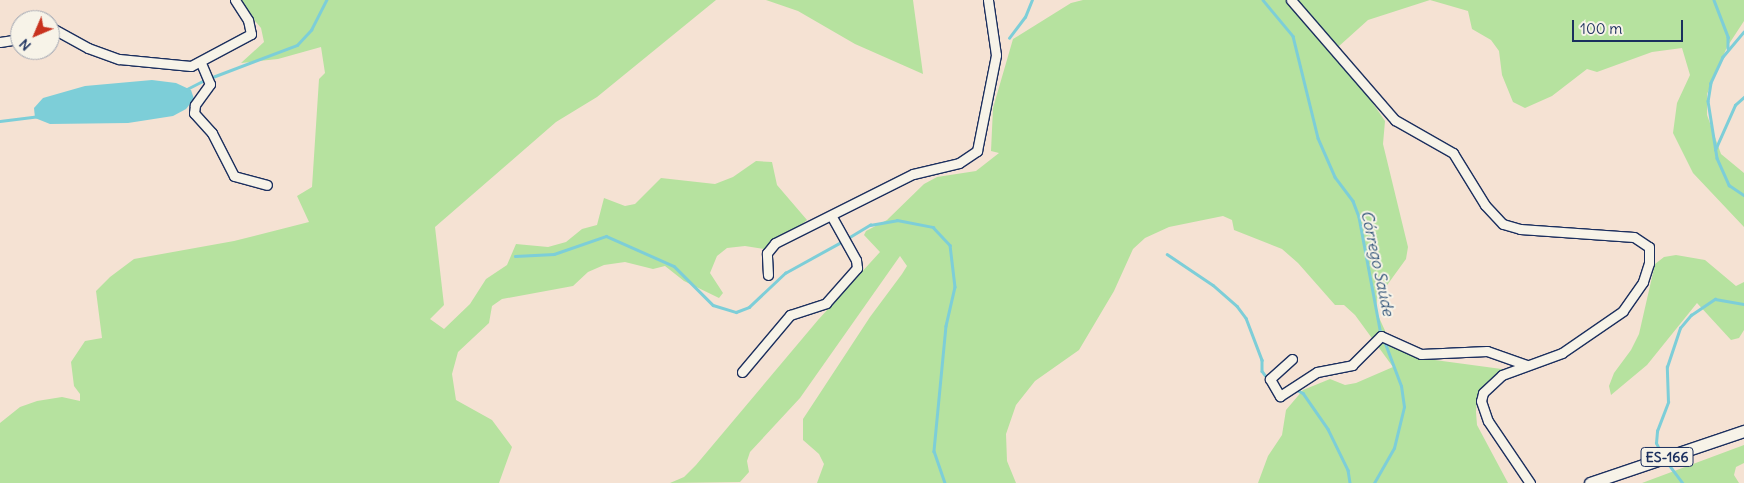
<!DOCTYPE html>
<html>
<head>
<meta charset="utf-8">
<style>
	body { margin:0 }
	#map { position:relative; width:1744px; height:483px; overflow:hidden; background:#f5e2d3; font-family:Delius,sans-serif }
	div>[style] { position:absolute }
	[style*='--x'] { left:calc(var(--x)*1px); top:calc(var(--y)*1px); width:calc(var(--w)*1px); rotate:calc(var(--a)*1deg) }
	.green>* { inset:0; background:#b6e29f }
	.water>* { inset:0; background:#7dced8 }
	.stream>* { height:2.5px; margin:-1.25px; padding:0 1.25px; transform-origin:1.25px; border-radius:1.25px; background:#7dced8 }
	.roads { filter:drop-shadow(1px 0 #1b2f5e) drop-shadow(-1px 0 #1b2f5e) drop-shadow(0 1px #1b2f5e) drop-shadow(0 -1px #1b2f5e) }
	.minor>* { height:9px; margin:-4.5px; padding:0 4.5px; transform-origin:4.5px; border-radius:4.5px; background:#f7f3e8 }
	.major>* { height:11px; margin:-5.5px; padding:0 5.5px; transform-origin:5.5px; border-radius:5.5px; background:#f7f3e8 }
	span { translate:-50% -50%; white-space:nowrap; text-align:center; line-height:1.15; -webkit-text-stroke:4px #f7f3e8; paint-order:stroke }
	.shield-label span { padding:1px 4px; background:#f7f3e8; border:1px solid; border-radius:4px; -webkit-text-stroke-width:0 }
	.shield-label { font-size:14px; color:#1b2f5e; font-weight:700 }
	.water-label { font-size:16px; color:#34577c; font-style:italic }
	.north { position:absolute; left:10px; top:10px; width:50px; height:50px; box-sizing:border-box; background:#f7f3e8; border:1px solid #9fa5b1; border-radius:50%; rotate:225deg; font-size:14px; font-weight:700; line-height:20px; text-align:center; color:#1b2f5e }
	.north::after { content:''; display:block; margin:auto; width:18px; height:22px; background:#c8321e; clip-path:polygon(50% 0,100% 100%,50% 72%,0 100%) }
	.scale { position:absolute; left:1572px; top:20px; width:111px; height:22px; box-sizing:border-box; border:2px solid #1b2f5e; border-top:0; padding-left:6px; font-size:15px; line-height:18px; white-space:nowrap; color:#1b2f5e; -webkit-text-stroke:4px #f7f3e8; paint-order:stroke }
</style>
</head>
<body>
<div id="map">
	<div class="green">
		<div style="clip-path:polygon(237px 0,716px 0,597px 97px,556px 122px,435px 227px,444px 305px,430px 319px,444px 329px,470px 304px,486px 279px,507px 265px,516px 244px,548px 247px,566px 242px,582px 229px,597px 225px,604px 198px,625px 206px,635px 204px,661px 178px,715px 184px,733px 177px,756px 161px,772px 162px,777px 185px,807px 220px,770px 250px,745px 246px,727px 248px,717px 256px,710px 273px,723px 293px,719px 298px,684px 281px,665px 266px,653px 269px,625px 262px,604px 265px,588px 272px,573px 286px,502px 299px,492px 306px,489px 323px,458px 352px,452px 374px,456px 400px,492px 420px,512px 447px,499px 483px,0 483px,0 423px,20px 407px,37px 401px,62px 397px,80px 401px,80px 394px,74px 386px,71px 362px,85px 341px,102px 338px,96px 291px,110px 277px,134px 259px,234px 241px,309px 222px,297px 196px,312px 187px,319px 79px,325px 73px,321px 47px,278px 59px,241px 63px,264px 42px,261px 28px)"></div>
		<div style="clip-path:polygon(766px 0,913px 0,923px 74px,855px 44px,798px 11px)"></div>
		<div style="clip-path:polygon(1083px 0,1744px 0,1744px 21px,1727px 47px,1707px 94px,1707px 115px,1721px 154px,1744px 173px,1744px 227px,1693px 173px,1673px 133px,1677px 103px,1690px 75px,1682px 48px,1652px 52px,1597px 72px,1587px 69px,1552px 96px,1525px 108px,1513px 102px,1502px 75px,1499px 51px,1491px 40px,1472px 29px,1468px 11px,1430px 0,1368px 20px,1338px 47px,1342px 58px,1385px 121px,1383px 144px,1408px 247px,1406px 259px,1377px 299px,1376px 311px,1387px 335px,1420px 358px,1509px 370px,1477px 397px,1476px 412px,1477px 425px,1508px 483px,1258px 483px,1268px 456px,1282px 435px,1286px 410px,1303px 390px,1330px 379px,1345px 385px,1356px 383px,1393px 367px,1355px 315px,1344px 305px,1335px 305px,1298px 263px,1282px 249px,1234px 230px,1232px 220px,1223px 216px,1169px 227px,1145px 238px,1133px 249px,1114px 291px,1079px 350px,1035px 381px,1016px 405px,1006px 434px,1007px 461px,1016px 483px,817px 483px,824px 464px,819px 454px,803px 440px,803px 419px,870px 317px,902px 274px,907px 266px,900px 256px,800px 398px,750px 452px,747px 461px,749px 472px,740px 482px,670px 483px,684px 477px,696px 465px,818px 320px,880px 252px,864px 235px,866px 231px,887px 220px,924px 184px,937px 177px,976px 171px,999px 153px,991px 151px,993px 108px,1013px 39px,1071px 3px)"></div>
		<div style="clip-path:polygon(1676px 255px,1705px 260px,1736px 286px,1744px 282px,1744px 330px,1739px 338px,1731px 340px,1697px 303px,1647px 365px,1611px 395px,1609px 386px,1614px 373px,1631px 350px,1639px 334px,1655px 264px,1664px 257px)"></div>
		<div style="clip-path:polygon(1744px 445px,1744px 463px,1736px 467px,1734px 475px,1739px 483px,1642px 483px)"></div>
	</div>
	<div class="water">
		<div style="clip-path:polygon(152px 80px,176px 83px,191px 90px,194px 99px,186px 109px,173px 116px,128px 123px,50px 124px,35px 118px,34px 108px,43px 98px,85px 86px)"></div>
	</div>
	<div class="stream">
		<div style="--x:1263;--y:0;--w:47;--a:50.2"></div>
		<div style="--x:1293;--y:36;--w:105;--a:76.2"></div>
		<div style="--x:1318;--y:138;--w:43;--a:66.4"></div>
		<div style="--x:1335;--y:177;--w:30;--a:53"></div>
		<div style="--x:1353;--y:201;--w:17;--a:69"></div>
		<div style="--x:1359;--y:217;--w:119;--a:79.4"></div>
		<div style="--x:1714;--y:0;--w:40;--a:69"></div>
		<div style="--x:1728;--y:37;--w:11;--a:90"></div>
		<div style="--x:1744;--y:32;--w:33;--a:130"></div>
		<div style="--x:1723;--y:57;--w:29;--a:115"></div>
		<div style="--x:1711;--y:83;--w:18;--a:99"></div>
		<div style="--x:1708;--y:101;--w:58;--a:81"></div>
		<div style="--x:1717;--y:158;--w:30;--a:66"></div>
		<div style="--x:1729;--y:185;--w:18;--a:34"></div>
		<div style="--x:1009;--y:38;--w:26;--a:-53"></div>
		<div style="--x:1025;--y:17;--w:18;--a:-68"></div>
		<div style="--x:210;--y:78;--w:93;--a:-20.8"></div>
		<div style="--x:297;--y:45;--w:21;--a:-47"></div>
		<div style="--x:311;--y:30;--w:34;--a:-63"></div>
		<div style="--x:185;--y:90;--w:22;--a:-27"></div>
		<div style="--x:0;--y:121;--w:38;--a:-7"></div>
		<div style="--x:1715;--y:150;--w:49;--a:-66"></div>
		<div style="--x:1735;--y:105;--w:12;--a:-42"></div>
		<div style="--x:848;--y:238;--w:26;--a:-31"></div>
		<div style="--x:870;--y:225;--w:27;--a:-10"></div>
		<div style="--x:897;--y:220;--w:37;--a:11"></div>
		<div style="--x:933;--y:227;--w:25;--a:47"></div>
		<div style="--x:950;--y:245;--w:42;--a:83.2"></div>
		<div style="--x:955;--y:287;--w:40;--a:103"></div>
		<div style="--x:946;--y:326;--w:126;--a:95.5"></div>
		<div style="--x:934;--y:451;--w:34;--a:71"></div>
		<div style="--x:1167;--y:254;--w:55;--a:34"></div>
		<div style="--x:1213;--y:285;--w:32;--a:41"></div>
		<div style="--x:1237;--y:306;--w:15;--a:53"></div>
		<div style="--x:1246;--y:318;--w:45;--a:69.1"></div>
		<div style="--x:1262;--y:360;--w:11;--a:90"></div>
		<div style="--x:1262;--y:371;--w:10;--a:53"></div>
		<div style="--x:515;--y:256;--w:39;--a:-3"></div>
		<div style="--x:554;--y:254;--w:55;--a:-19.1"></div>
		<div style="--x:606;--y:236;--w:74;--a:23.8"></div>
		<div style="--x:674;--y:266;--w:55;--a:45"></div>
		<div style="--x:713;--y:305;--w:24;--a:17"></div>
		<div style="--x:736;--y:312;--w:14;--a:-21"></div>
		<div style="--x:749;--y:307;--w:50;--a:-43.4"></div>
		<div style="--x:785;--y:273;--w:66;--a:-28.9"></div>
		<div style="--x:1297;--y:390;--w:7;--a:27"></div>
		<div style="--x:1303;--y:393;--w:44;--a:55.2"></div>
		<div style="--x:1328;--y:429;--w:46;--a:64"></div>
		<div style="--x:1348;--y:470;--w:13;--a:81"></div>
		<div style="--x:1662;--y:455;--w:13;--a:-117"></div>
		<div style="--x:1656;--y:443;--w:12;--a:-85"></div>
		<div style="--x:1657;--y:431;--w:31;--a:-69"></div>
		<div style="--x:1668;--y:402;--w:35;--a:-92"></div>
		<div style="--x:1667;--y:367;--w:41;--a:-71.6"></div>
		<div style="--x:1680;--y:328;--w:17;--a:-50"></div>
		<div style="--x:1691;--y:315;--w:29;--a:-34"></div>
		<div style="--x:1715;--y:299;--w:29;--a:10"></div>
		<div style="--x:1667;--y:462;--w:26;--a:53"></div>
		<div style="--x:1374;--y:483;--w:40;--a:-60.3"></div>
		<div style="--x:1394;--y:448;--w:42;--a:-76.3"></div>
		<div style="--x:1404;--y:407;--w:21;--a:-98"></div>
		<div style="--x:1401;--y:386;--w:48;--a:-110.7"></div>
	</div>
	<div class="roads">
		<div class="minor">
			<div style="--x:1291;--y:0;--w:159;--a:49.1"></div>
			<div style="--x:1395;--y:120;--w:67;--a:29.6"></div>
			<div style="--x:1453;--y:153;--w:61;--a:58.4"></div>
			<div style="--x:1485;--y:205;--w:26;--a:47"></div>
			<div style="--x:1503;--y:224;--w:18;--a:16"></div>
			<div style="--x:1520;--y:229;--w:114;--a:4"></div>
			<div style="--x:1634;--y:237;--w:18;--a:34"></div>
			<div style="--x:1649;--y:247;--w:16;--a:90"></div>
			<div style="--x:1649;--y:263;--w:20;--a:108"></div>
			<div style="--x:1643;--y:282;--w:35;--a:125"></div>
			<div style="--x:1623;--y:311;--w:74;--a:145.5"></div>
			<div style="--x:1562;--y:353;--w:64;--a:159.9"></div>
			<div style="--x:1502;--y:375;--w:26;--a:137"></div>
			<div style="--x:1483;--y:393;--w:8;--a:104"></div>
			<div style="--x:1481;--y:401;--w:21;--a:71"></div>
			<div style="--x:1488;--y:421;--w:75;--a:55.9"></div>
			<div style="--x:50;--y:27;--w:43;--a:28.9"></div>
			<div style="--x:88;--y:48;--w:33;--a:20"></div>
			<div style="--x:119;--y:59;--w:72;--a:5.6"></div>
			<div style="--x:191;--y:66;--w:68;--a:-28.1"></div>
			<div style="--x:251;--y:34;--w:14;--a:-102"></div>
			<div style="--x:248;--y:20;--w:24;--a:-123"></div>
			<div style="--x:0;--y:42;--w:20;--a:-9"></div>
			<div style="--x:201;--y:63;--w:23;--a:67"></div>
			<div style="--x:210;--y:84;--w:26;--a:126"></div>
			<div style="--x:195;--y:105;--w:8;--a:97"></div>
			<div style="--x:194;--y:113;--w:27;--a:48"></div>
			<div style="--x:212;--y:133;--w:48;--a:62.9"></div>
			<div style="--x:234;--y:176;--w:34;--a:15"></div>
			<div style="--x:768;--y:275;--w:22;--a:-93"></div>
			<div style="--x:767;--y:253;--w:13;--a:-51"></div>
			<div style="--x:775;--y:243;--w:154;--a:-26.6"></div>
			<div style="--x:913;--y:174;--w:47;--a:-13.4"></div>
			<div style="--x:959;--y:163;--w:22;--a:-34"></div>
			<div style="--x:977;--y:151;--w:98;--a:-78.8"></div>
			<div style="--x:996;--y:55;--w:56;--a:-98.3"></div>
			<div style="--x:1292;--y:359;--w:30;--a:138"></div>
			<div style="--x:1270;--y:379;--w:20;--a:60"></div>
			<div style="--x:1280;--y:396;--w:44;--a:-33"></div>
			<div style="--x:1317;--y:372;--w:36;--a:-11"></div>
			<div style="--x:1352;--y:365;--w:41;--a:-45"></div>
			<div style="--x:1381;--y:336;--w:44;--a:24.2"></div>
			<div style="--x:1421;--y:354;--w:66;--a:-2.6"></div>
			<div style="--x:1487;--y:351;--w:42;--a:19.3"></div>
			<div style="--x:742;--y:372;--w:75;--a:-49.9"></div>
			<div style="--x:790;--y:315;--w:38;--a:-18"></div>
			<div style="--x:826;--y:303;--w:47;--a:-48.5"></div>
			<div style="--x:857;--y:268;--w:8;--a:-97"></div>
			<div style="--x:856;--y:260;--w:51;--a:-119.1"></div>
		</div>
		<div class="major">
			<div style="--x:1590;--y:483;--w:163;--a:-18.7"></div>
		</div>
	</div>
	<div class="shield-label">
		<span style="left:1667px;top:457px">ES-166</span>
	</div>
	<div class="water-label">
		<span style="left:1378px;top:263px;rotate:78deg">Córrego Saúde</span>
	</div>
	<div class="north">N</div>
	<div class="scale">100 m</div>
</div>
</body>
</html>
